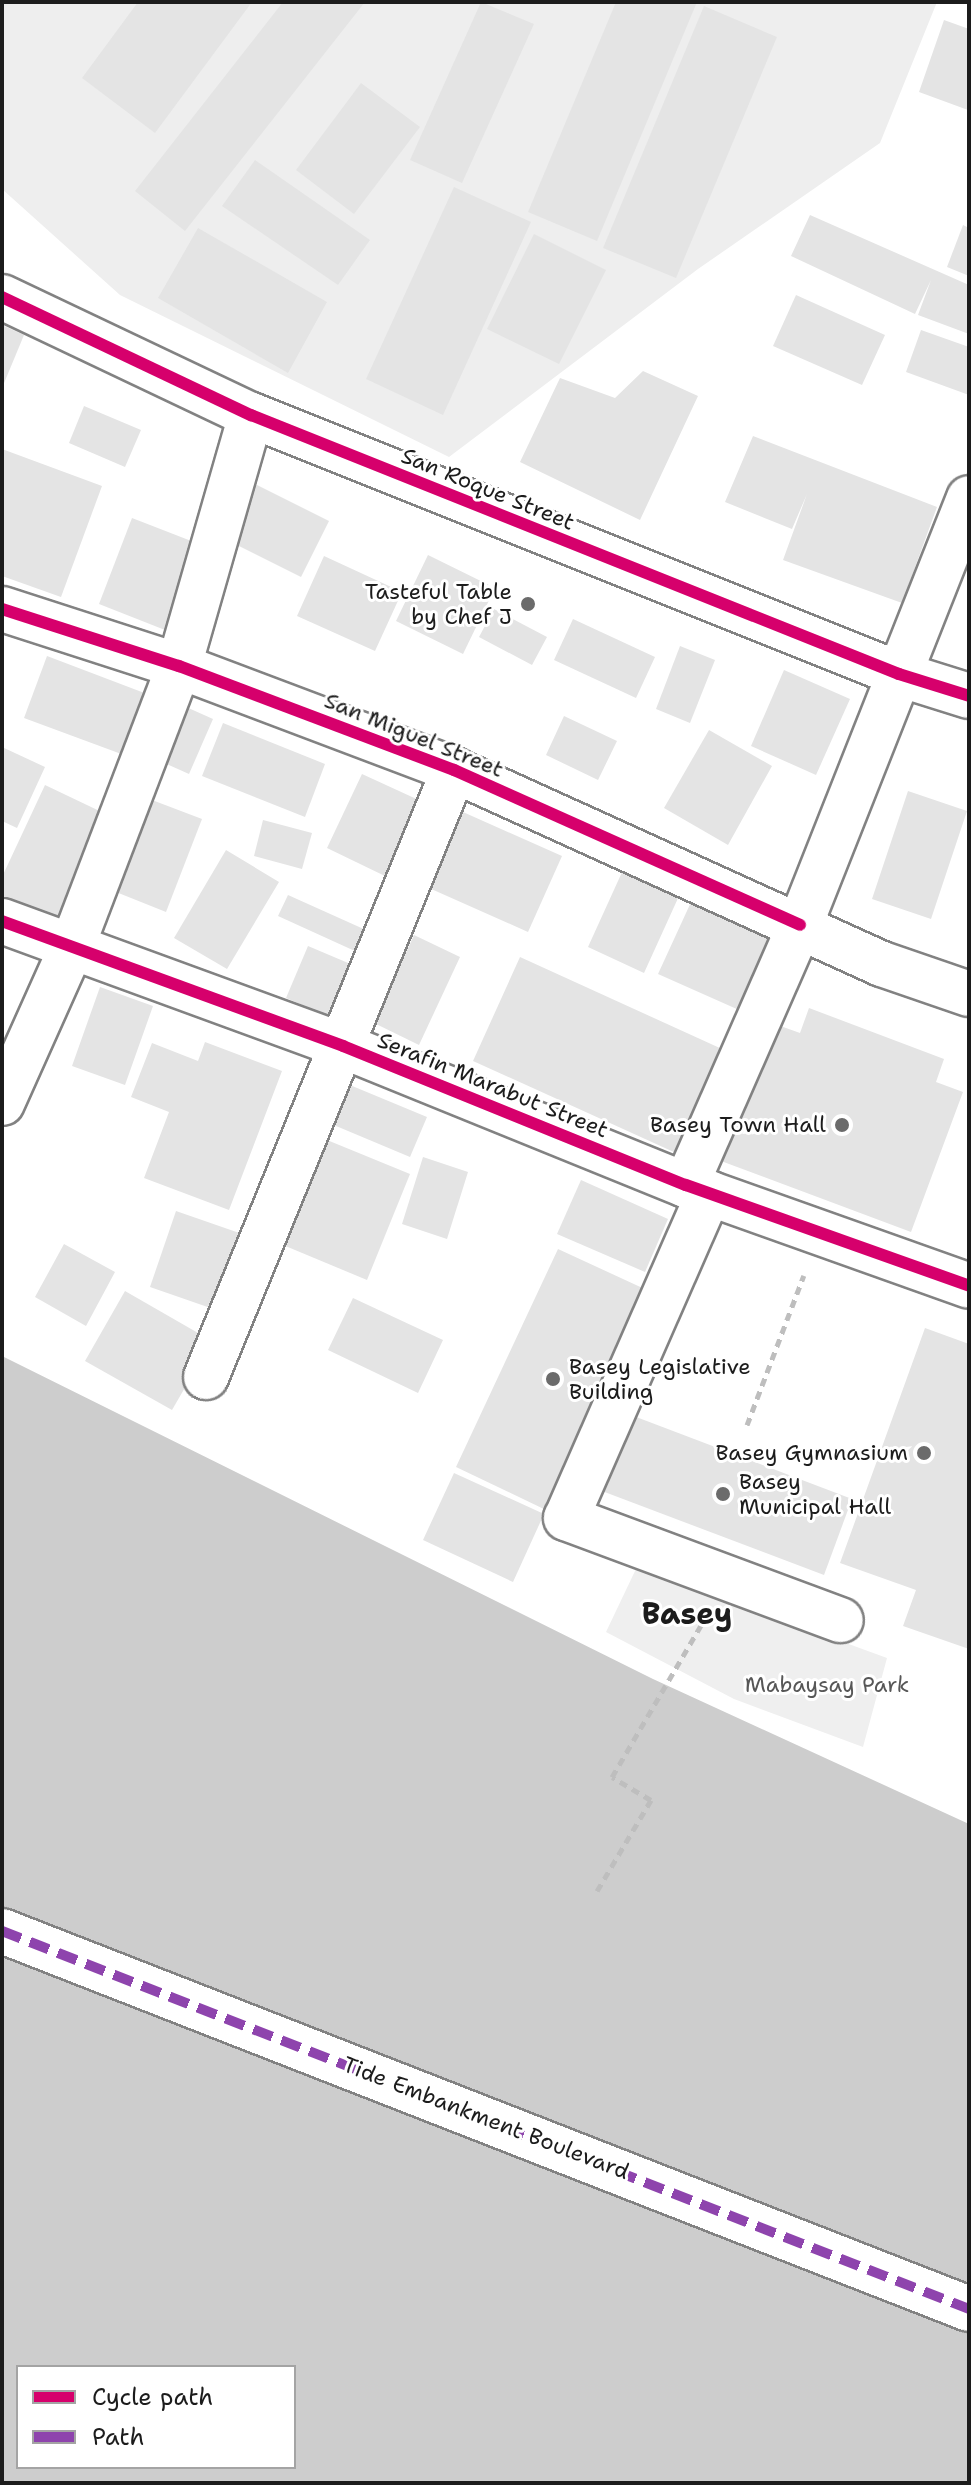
<!DOCTYPE html>
<html>
<head>
<meta charset="utf-8">
<style>
	body { margin:0 }
	#map { position:relative; width:971px; height:2485px; overflow:hidden; background:#fff; font-family:"Shantell Sans",sans-serif }
	div>[style] { position:absolute }
	[style*='--x'] { left:calc(var(--x)*1px); top:calc(var(--y)*1px); width:calc(var(--w)*1px); rotate:calc(var(--a)*1deg) }
	.built>* { inset:0; background:#eee }
	.green>* { inset:0; background:#efefef }
	.water>* { inset:0; background:#cdcdcd }
	.building>* { inset:0; background:#e4e4e4 }
	.path>* { height:5px; margin-top:-2.5px; transform-origin:0; background:repeating-linear-gradient(90deg,#bebebe 0 8px,transparent 0 14px) }
	.roads { filter:drop-shadow(2px 0 #828282) drop-shadow(-2px 0 #828282) drop-shadow(0 2px #828282) drop-shadow(0 -2px #828282) }
	.minor>* { height:44px; margin:-22px; padding:0 22px; transform-origin:22px; border-radius:22px; background:#fff }
	.quiet>* { height:10px; margin-top:-5px; transform-origin:0; background:repeating-linear-gradient(90deg,#8e44ad 0 20px,transparent 0 30px) }
	.cycleway>* { height:12px; margin:-6px; padding:0 6px; transform-origin:6px; border-radius:6px; background:#d6006c }
	.dots>* { width:22px; height:22px; translate:-50% -50%; box-sizing:border-box; border:4px solid #fff; border-radius:50% }
	span { translate:-50% -50%; white-space:nowrap; text-align:center; line-height:1.15; -webkit-text-stroke:6px #fff; paint-order:stroke }
	.street-label { font-size:22px; color:#1c1c1c }
	.poi-label { font-size:22px; color:#1c1c1c }
	.right { translate:-100% -50%; text-align:right }
	.left { translate:0 -50%; text-align:left }
	.park-label { font-size:22px; color:#575757 }
	.district-label { font-size:30px; color:#1c1c1c; font-weight:700 }
	.frame { position:absolute; inset:0; border:4px solid #1c1c1c; pointer-events:none }
	.legend { position:absolute; left:16px; top:2365px; width:280px; height:104px; box-sizing:border-box; background:#fff; border:2px solid #a4a4a4; margin:0; padding:10px 14px; list-style:none; font-size:24px; color:#1c1c1c }
	.legend li { display:flex; align-items:center; gap:16px; height:40px }
	.legend b { width:40px; border:2px solid #a4a4a4 }
</style>
</head>
<body>
<div id="map">
	<div class="built">
		<div style="clip-path:polygon(2px 2px,937px 2px,880px 143px,698px 269px,449px 457px,120px 295px,2px 189px)"></div>
	</div>
	<div class="green">
		<div style="clip-path:polygon(645px 1550px,772px 1616px,887px 1658px,863px 1747px,734px 1699px,606px 1632px)"></div>
	</div>
	<div class="water">
		<div style="clip-path:polygon(evenodd,2px 1356px,653px 1679px,969px 1824px,969px 2483px,2px 2483px,2px 1356px,18px 2367px,294px 2367px,294px 2467px,18px 2467px,18px 2367px)"></div>
	</div>
	<div class="building">
		<div style="clip-path:polygon(138px 2px,252px 2px,155px 133px,82px 78px)"></div>
		<div style="clip-path:polygon(283px 2px,365px 2px,185px 231px,135px 191px)"></div>
		<div style="clip-path:polygon(481px 2px,534px 24px,462px 183px,410px 160px)"></div>
		<div style="clip-path:polygon(616px 2px,697px 2px,597px 241px,528px 212px)"></div>
		<div style="clip-path:polygon(704px 6px,777px 37px,676px 278px,603px 248px)"></div>
		<div style="clip-path:polygon(944px 20px,969px 29px,968px 110px,919px 92px)"></div>
		<div style="clip-path:polygon(361px 83px,420px 127px,354px 214px,296px 170px)"></div>
		<div style="clip-path:polygon(255px 160px,370px 240px,338px 285px,222px 206px)"></div>
		<div style="clip-path:polygon(454px 187px,531px 222px,443px 415px,366px 379px)"></div>
		<div style="clip-path:polygon(810px 215px,969px 285px,969px 334px,918px 315px,931px 280px,915px 314px,791px 256px)"></div>
		<div style="clip-path:polygon(963px 225px,969px 228px,969px 276px,947px 267px)"></div>
		<div style="clip-path:polygon(198px 228px,327px 302px,288px 373px,158px 298px)"></div>
		<div style="clip-path:polygon(534px 234px,606px 270px,559px 364px,487px 329px)"></div>
		<div style="clip-path:polygon(796px 295px,885px 335px,862px 385px,773px 346px)"></div>
		<div style="clip-path:polygon(2px 325px,24px 335px,2px 388px)"></div>
		<div style="clip-path:polygon(921px 330px,969px 347px,969px 395px,906px 372px)"></div>
		<div style="clip-path:polygon(643px 371px,698px 396px,640px 520px,520px 462px,560px 378px,615px 398px)"></div>
		<div style="clip-path:polygon(84px 406px,141px 430px,125px 467px,69px 443px)"></div>
		<div style="clip-path:polygon(753px 436px,937px 507px,902px 603px,783px 560px,807px 494px,792px 529px,725px 502px)"></div>
		<div style="clip-path:polygon(2px 449px,102px 486px,61px 597px,2px 576px)"></div>
		<div style="clip-path:polygon(253px 483px,329px 521px,301px 577px,225px 539px)"></div>
		<div style="clip-path:polygon(132px 518px,199px 544px,165px 630px,99px 604px)"></div>
		<div style="clip-path:polygon(428px 555px,495px 588px,463px 654px,396px 621px)"></div>
		<div style="clip-path:polygon(324px 556px,402px 592px,375px 651px,297px 616px)"></div>
		<div style="clip-path:polygon(494px 609px,547px 637px,532px 665px,479px 637px)"></div>
		<div style="clip-path:polygon(573px 619px,655px 657px,636px 698px,554px 660px)"></div>
		<div style="clip-path:polygon(680px 646px,715px 660px,690px 723px,656px 709px)"></div>
		<div style="clip-path:polygon(47px 656px,147px 694px,124px 755px,24px 718px)"></div>
		<div style="clip-path:polygon(784px 670px,850px 699px,816px 775px,751px 746px)"></div>
		<div style="clip-path:polygon(175px 702px,213px 719px,189px 774px,151px 757px)"></div>
		<div style="clip-path:polygon(564px 716px,617px 741px,598px 780px,546px 755px)"></div>
		<div style="clip-path:polygon(223px 723px,325px 764px,305px 817px,202px 776px)"></div>
		<div style="clip-path:polygon(709px 730px,772px 766px,728px 845px,664px 808px)"></div>
		<div style="clip-path:polygon(2px 747px,45px 767px,17px 828px,2px 821px)"></div>
		<div style="clip-path:polygon(362px 774px,423px 802px,387px 877px,327px 848px)"></div>
		<div style="clip-path:polygon(45px 785px,110px 816px,59px 926px,2px 899px,2px 877px)"></div>
		<div style="clip-path:polygon(908px 791px,967px 811px,931px 919px,872px 899px)"></div>
		<div style="clip-path:polygon(152px 800px,202px 819px,166px 912px,116px 892px)"></div>
		<div style="clip-path:polygon(463px 812px,562px 856px,528px 932px,429px 888px)"></div>
		<div style="clip-path:polygon(263px 820px,312px 833px,302px 869px,254px 856px)"></div>
		<div style="clip-path:polygon(226px 850px,279px 882px,227px 969px,174px 938px)"></div>
		<div style="clip-path:polygon(623px 870px,679px 896px,644px 973px,588px 947px)"></div>
		<div style="clip-path:polygon(288px 895px,377px 935px,368px 957px,278px 916px)"></div>
		<div style="clip-path:polygon(692px 900px,781px 939px,748px 1014px,658px 974px)"></div>
		<div style="clip-path:polygon(414px 935px,460px 957px,419px 1045px,374px 1023px)"></div>
		<div style="clip-path:polygon(308px 946px,367px 971px,345px 1023px,286px 998px)"></div>
		<div style="clip-path:polygon(520px 957px,722px 1049px,676px 1153px,473px 1061px)"></div>
		<div style="clip-path:polygon(100px 987px,153px 1006px,125px 1085px,72px 1066px)"></div>
		<div style="clip-path:polygon(809px 1008px,944px 1059px,936px 1082px,963px 1092px,911px 1232px,721px 1161px,772px 1023px,800px 1033px)"></div>
		<div style="clip-path:polygon(205px 1042px,282px 1071px,229px 1210px,144px 1178px,169px 1112px,131px 1097px,152px 1043px,198px 1061px)"></div>
		<div style="clip-path:polygon(333px 1078px,427px 1117px,410px 1157px,317px 1118px)"></div>
		<div style="clip-path:polygon(327px 1140px,410px 1174px,367px 1280px,283px 1245px)"></div>
		<div style="clip-path:polygon(423px 1157px,468px 1172px,447px 1239px,402px 1224px)"></div>
		<div style="clip-path:polygon(581px 1180px,668px 1219px,645px 1272px,557px 1234px)"></div>
		<div style="clip-path:polygon(176px 1211px,248px 1236px,222px 1312px,150px 1287px)"></div>
		<div style="clip-path:polygon(64px 1244px,115px 1272px,86px 1326px,35px 1297px)"></div>
		<div style="clip-path:polygon(558px 1249px,649px 1291px,548px 1511px,456px 1467px)"></div>
		<div style="clip-path:polygon(125px 1291px,212px 1341px,172px 1410px,85px 1361px)"></div>
		<div style="clip-path:polygon(353px 1298px,443px 1340px,418px 1393px,328px 1350px)"></div>
		<div style="clip-path:polygon(925px 1328px,969px 1344px,969px 1649px,903px 1626px,916px 1590px,840px 1563px)"></div>
		<div style="clip-path:polygon(623px 1412px,852px 1499px,824px 1575px,594px 1488px)"></div>
		<div style="clip-path:polygon(454px 1473px,544px 1514px,513px 1582px,423px 1540px)"></div>
	</div>
	<div class="path">
		<div style="--x:747;--y:1425;--w:160;--a:-69.2"></div>
		<div style="--x:597;--y:1891;--w:106;--a:-59.3"></div>
		<div style="--x:651;--y:1800;--w:45;--a:-149.5"></div>
		<div style="--x:612;--y:1777;--w:182;--a:-59.6"></div>
	</div>
	<div class="roads">
		<div class="minor">
			<div style="--x:2;--y:297;--w:276;--a:25.4"></div>
			<div style="--x:251;--y:415;--w:698;--a:21.79"></div>
			<div style="--x:899;--y:674;--w:73;--a:17.4"></div>
			<div style="--x:2;--y:609;--w:186;--a:17.9"></div>
			<div style="--x:179;--y:666;--w:294;--a:20.7"></div>
			<div style="--x:454;--y:770;--w:470;--a:24.4"></div>
			<div style="--x:882;--y:964;--w:92;--a:19"></div>
			<div style="--x:2;--y:921;--w:363;--a:20.1"></div>
			<div style="--x:343;--y:1046;--w:370;--a:22.1"></div>
			<div style="--x:686;--y:1185;--w:300;--a:19.6"></div>
			<div style="--x:2;--y:1103;--w:174;--a:-65.9"></div>
			<div style="--x:73;--y:944;--w:298;--a:-69.1"></div>
			<div style="--x:179;--y:666;--w:261;--a:-74"></div>
			<div style="--x:686;--y:1185;--w:284;--a:-66.3"></div>
			<div style="--x:800;--y:925;--w:459;--a:-68.4"></div>
			<div style="--x:709;--y:1193;--w:355;--a:113.7"></div>
			<div style="--x:566;--y:1518;--w:293;--a:20.4"></div>
			<div style="--x:206;--y:1377;--w:656;--a:-67.78"></div>
			<div style="--x:2;--y:1931;--w:1038;--a:21.35"></div>
		</div>
	</div>
	<div class="quiet">
		<div style="--x:2;--y:1931;--w:1038;--a:21.35"></div>
	</div>
	<div class="cycleway">
		<div style="--x:2;--y:297;--w:276;--a:25.4"></div>
		<div style="--x:251;--y:415;--w:698;--a:21.79"></div>
		<div style="--x:899;--y:674;--w:73;--a:17.4"></div>
		<div style="--x:2;--y:609;--w:186;--a:17.9"></div>
		<div style="--x:179;--y:666;--w:294;--a:20.7"></div>
		<div style="--x:454;--y:770;--w:379;--a:24.1"></div>
		<div style="--x:2;--y:921;--w:363;--a:20.1"></div>
		<div style="--x:343;--y:1046;--w:370;--a:22.1"></div>
		<div style="--x:686;--y:1185;--w:300;--a:19.6"></div>
	</div>
	<div class="dots">
		<div style="left:528px;top:604px;background:#6b6b6b"></div>
		<div style="left:842px;top:1125px;background:#6b6b6b"></div>
		<div style="left:553px;top:1379px;background:#6b6b6b"></div>
		<div style="left:924px;top:1453px;background:#6b6b6b"></div>
		<div style="left:723px;top:1494px;background:#6b6b6b"></div>
	</div>
	<div class="street-label">
		<span style="left:488px;top:489px;rotate:22deg">San Roque Street</span>
		<span style="left:414px;top:735px;rotate:22deg">San Miguel Street</span>
		<span style="left:493px;top:1085px;rotate:22deg">Serafin Marabut Street</span>
		<span style="left:486px;top:2118px;rotate:21deg">Tide Embankment Boulevard</span>
	</div>
	<div class="poi-label">
		<span class="right" style="left:512px;top:604px">Tasteful Table<br>by Chef J</span>
		<span class="right" style="left:826px;top:1125px">Basey Town Hall</span>
		<span class="left" style="left:569px;top:1379px">Basey Legislative<br>Building</span>
		<span class="right" style="left:908px;top:1453px">Basey Gymnasium</span>
		<span class="left" style="left:739px;top:1494px">Basey<br>Municipal Hall</span>
	</div>
	<div class="park-label">
		<span style="left:827px;top:1685px">Mabaysay Park</span>
	</div>
	<div class="district-label">
		<span style="left:687px;top:1614px">Basey</span>
	</div>
	<div class="frame"></div>
	<ul class="legend">
	<li><b style="height:10px;background:#d6006c"></b>Cycle path</li>
	<li><b style="height:10px;background:#8e44ad"></b>Path</li>
	</ul>
</div>
</body>
</html>
